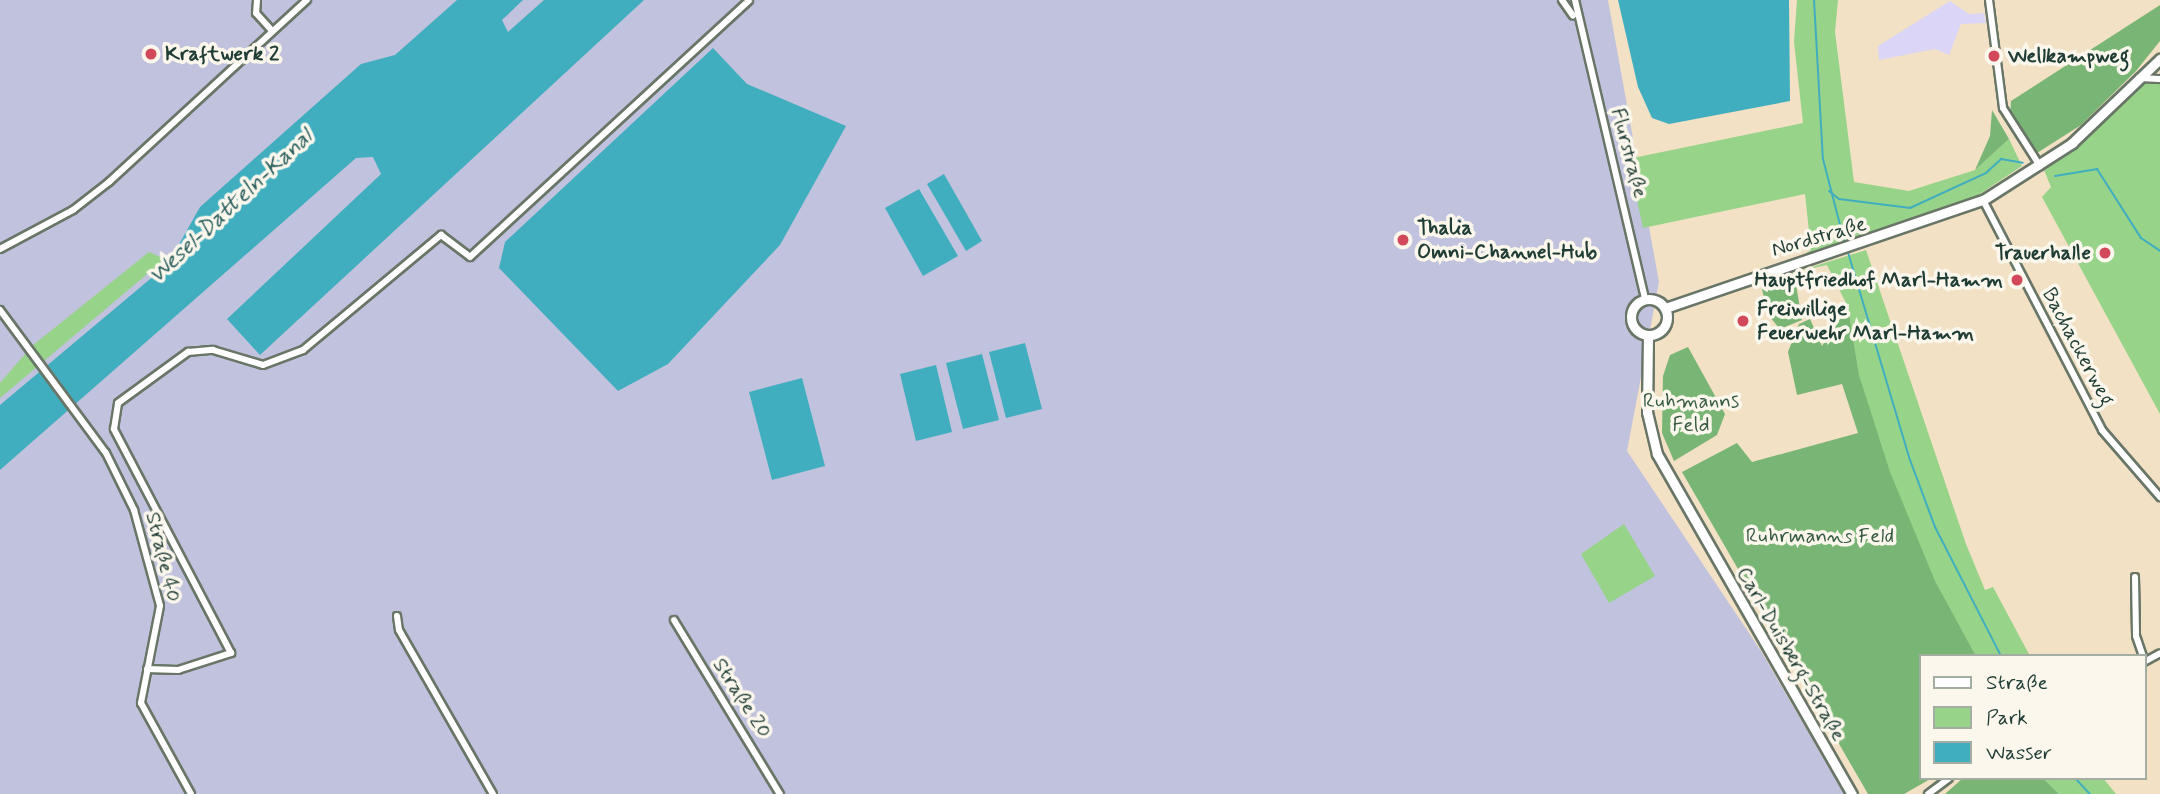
<!DOCTYPE html>
<html>
<head>
<meta charset="utf-8">
<style>
	body { margin:0 }
	#map { position:relative; width:2160px; height:794px; overflow:hidden; background:#f2e1c5; font-family:Mynerve,sans-serif }
	div>[style] { position:absolute }
	[style*='--x'] { left:calc(var(--x)*1px); top:calc(var(--y)*1px); width:calc(var(--w)*1px); rotate:calc(var(--a)*1deg) }
	.built>* { inset:0; background:#dbd6f7 }
	.industrial>* { inset:0; background:#c1c2dd }
	.green>* { inset:0; background:#97d388 }
	.forest>* { inset:0; background:#79b574 }
	.water>* { inset:0; background:#41aebf }
	.stream>* { height:2px; margin:-1px; padding:0 1px; transform-origin:1px; border-radius:1px; background:#41aebf }
	.roads { filter:drop-shadow(2px 0 #697667) drop-shadow(-2px 0 #697667) drop-shadow(0 2px #697667) drop-shadow(0 -2px #697667) }
	.minor>* { height:6px; margin:-3px; padding:0 3px; transform-origin:3px; border-radius:3px; background:#fff }
	.secondary>* { height:9px; margin:-4.5px; padding:0 4.5px; transform-origin:4.5px; border-radius:4.5px; background:#fff }
	.secondary>.ring { margin:-4.5px; padding:0; box-sizing:content-box; background:none; border:9px solid #fff; border-radius:50% }
	.dots>* { width:19px; height:19px; translate:-50% -50%; box-sizing:border-box; border:4px solid #fbf7ec; border-radius:50% }
	span { translate:-50% -50%; white-space:nowrap; text-align:center; line-height:1.15; -webkit-text-stroke:7px #fbf7ec; paint-order:stroke }
	.poi-label { font-size:21px; color:#1f3d34; font-weight:700 }
	.left { translate:0 -50%; text-align:left }
	.right { translate:-100% -50%; text-align:right }
	.street-label { font-size:21px; color:#1f3d34 }
	.park-label { font-size:21px; color:#375b45 }
	.water-label { font-size:23px; color:#295f5e; font-style:italic }
	.legend { position:absolute; left:1919px; top:654px; width:228px; height:126px; box-sizing:border-box; background:#fbf7ec; border:2px solid #a3ada2; margin:0; padding:9px 12px; list-style:none; font-size:21px; color:#1f3d34 }
	.legend li { display:flex; align-items:center; gap:14px; height:35px }
	.legend b { width:35px; border:2px solid #a3ada2 }
</style>
</head>
<body>
<div id="map">
	<div class="built">
		<div style="clip-path:polygon(1950px 1px,1969px 14px,1984px 13px,1986px 23px,1961px 24px,1949px 55px,1935px 49px,1879px 60px,1878px 46px)"></div>
	</div>
	<div class="industrial">
		<div style="clip-path:polygon(0 0,1608px 0,1659px 282px,1627px 451px,1761px 651px,1844px 794px,0 794px)"></div>
	</div>
	<div class="green">
		<div style="clip-path:polygon(1797px 0,1838px 0,1835px 32px,1854px 182px,1909px 191px,1975px 170px,2009px 139px,2022px 166px,1966px 203px,1815px 254px,1806px 253px,1811px 250px,1805px 194px,1643px 228px,1628px 159px,1803px 123px,1794px 42px)"></div>
		<div style="clip-path:polygon(2160px 82px,2160px 414px,2042px 197px,2051px 187px,2044px 170px,2141px 84px)"></div>
		<div style="clip-path:polygon(1866px 250px,1966px 544px,1985px 590px,1993px 587px,2030px 656px,1976px 656px,1934px 580px,1889px 472px,1859px 376px,1848px 307px,1827px 265px,1799px 271px)"></div>
		<div style="clip-path:polygon(149px 252px,165px 259px,0 398px,0 383px,32px 346px)"></div>
		<div style="clip-path:polygon(1624px 524px,1655px 576px,1609px 603px,1581px 554px)"></div>
		<div style="clip-path:polygon(2043px 778px,2103px 778px,2116px 794px,2059px 794px)"></div>
	</div>
	<div class="forest">
		<div style="clip-path:polygon(2160px 5px,2160px 41px,2136px 71px,2081px 125px,2037px 153px,2010px 116px,2011px 101px)"></div>
		<div style="clip-path:polygon(1992px 110px,2009px 139px,1975px 170px,1990px 136px)"></div>
		<div style="clip-path:polygon(1794px 273px,1802px 320px,1780px 329px,1769px 316px,1760px 282px)"></div>
		<div style="clip-path:polygon(1848px 307px,1859px 375px,1890px 472px,1935px 581px,1976px 656px,1920px 656px,1920px 778px,1932px 778px,1904px 794px,1868px 794px,1682px 472px,1737px 443px,1752px 462px,1858px 433px,1842px 384px,1797px 395px,1788px 352px,1799px 324px,1810px 319px,1822px 346px)"></div>
		<div style="clip-path:polygon(1688px 347px,1725px 414px,1717px 435px,1674px 461px,1662px 433px,1663px 376px,1670px 355px)"></div>
		<div style="clip-path:polygon(1963px 778px,2043px 778px,2059px 794px,1945px 794px)"></div>
	</div>
	<div class="water">
		<div style="clip-path:polygon(457px 0,523px 0,502px 20px,508px 32px,544px 0,644px 0,260px 355px,227px 319px,381px 174px,373px 157px,356px 158px,0 470px,0 405px,168px 264px,200px 207px,361px 64px,395px 55px)"></div>
		<div style="clip-path:polygon(1618px 0,1789px 0,1790px 101px,1669px 124px,1652px 118px,1638px 87px)"></div>
		<div style="clip-path:polygon(713px 48px,747px 84px,846px 126px,780px 245px,668px 364px,618px 391px,499px 268px,505px 242px)"></div>
		<div style="clip-path:polygon(944px 174px,982px 241px,966px 251px,927px 184px)"></div>
		<div style="clip-path:polygon(919px 189px,958px 256px,923px 276px,885px 208px)"></div>
		<div style="clip-path:polygon(1025px 343px,1042px 409px,1006px 418px,989px 352px)"></div>
		<div style="clip-path:polygon(982px 354px,999px 420px,963px 429px,946px 363px)"></div>
		<div style="clip-path:polygon(936px 365px,952px 432px,916px 441px,900px 374px)"></div>
		<div style="clip-path:polygon(802px 378px,825px 466px,772px 480px,749px 392px)"></div>
	</div>
	<div class="stream">
		<div style="--x:1814;--y:0;--w:159;--a:86.8"></div>
		<div style="--x:1823;--y:159;--w:88;--a:75.5"></div>
		<div style="--x:2055;--y:176;--w:43;--a:-9.5"></div>
		<div style="--x:2097;--y:169;--w:82;--a:57.5"></div>
		<div style="--x:2141;--y:238;--w:23;--a:34"></div>
		<div style="--x:1829;--y:191;--w:13;--a:39"></div>
		<div style="--x:1839;--y:199;--w:72;--a:7.2"></div>
		<div style="--x:1910;--y:208;--w:84;--a:-24.7"></div>
		<div style="--x:1986;--y:173;--w:21;--a:-43"></div>
		<div style="--x:2001;--y:159;--w:22;--a:10"></div>
		<div style="--x:1847;--y:249;--w:220;--a:73.4"></div>
		<div style="--x:1910;--y:460;--w:72;--a:69.5"></div>
		<div style="--x:1935;--y:527;--w:145;--a:62.9"></div>
		<div style="--x:2075;--y:778;--w:22;--a:47"></div>
	</div>
	<div class="roads">
		<div class="minor">
			<div style="--x:257;--y:0;--w:13;--a:94"></div>
			<div style="--x:256;--y:13;--w:24;--a:48"></div>
			<div style="--x:1562;--y:0;--w:19;--a:55"></div>
			<div style="--x:1575;--y:0;--w:307;--a:76.8"></div>
			<div style="--x:1989;--y:0;--w:109;--a:82.6"></div>
			<div style="--x:2003;--y:108;--w:69;--a:57.5"></div>
			<div style="--x:2139;--y:78;--w:21;--a:3"></div>
			<div style="--x:1983;--y:200;--w:259;--a:62.6"></div>
			<div style="--x:2102;--y:430;--w:89;--a:49.1"></div>
			<div style="--x:0;--y:249;--w:83;--a:-28.1"></div>
			<div style="--x:73;--y:210;--w:46;--a:-37.9"></div>
			<div style="--x:109;--y:182;--w:269;--a:-42.6"></div>
			<div style="--x:0;--y:310;--w:178;--a:53.5"></div>
			<div style="--x:106;--y:453;--w:64;--a:63.8"></div>
			<div style="--x:134;--y:510;--w:99;--a:74.8"></div>
			<div style="--x:160;--y:606;--w:99;--a:101.1"></div>
			<div style="--x:141;--y:703;--w:104;--a:61.2"></div>
			<div style="--x:2135;--y:577;--w:59;--a:89"></div>
			<div style="--x:2136;--y:636;--w:21;--a:71"></div>
			<div style="--x:397;--y:616;--w:14;--a:82"></div>
			<div style="--x:399;--y:630;--w:189;--a:60.2"></div>
			<div style="--x:674;--y:620;--w:204;--a:58.7"></div>
			<div style="--x:2144;--y:662;--w:18;--a:-29"></div>
			<div style="--x:147;--y:669;--w:31;--a:2"></div>
			<div style="--x:178;--y:670;--w:56;--a:-17.8"></div>
			<div style="--x:231;--y:653;--w:253;--a:-117.6"></div>
			<div style="--x:114;--y:429;--w:26;--a:-81"></div>
			<div style="--x:118;--y:403;--w:87;--a:-36.1"></div>
			<div style="--x:188;--y:352;--w:25;--a:-5"></div>
			<div style="--x:213;--y:350;--w:52;--a:16.7"></div>
			<div style="--x:263;--y:365;--w:43;--a:-20.6"></div>
			<div style="--x:303;--y:350;--w:180;--a:-39.8"></div>
			<div style="--x:441;--y:235;--w:36;--a:37"></div>
			<div style="--x:470;--y:257;--w:379;--a:-42.6"></div>
			<div style="--x:1928;--y:794;--w:26;--a:-37"></div>
		</div>
		<div class="secondary">
			<div class="ring" style="left:1631px;top:299px;width:27px;height:27px"></div>
			<div style="--x:1665;--y:308;--w:336;--a:-18.8"></div>
			<div style="--x:1983;--y:200;--w:106;--a:-32.6"></div>
			<div style="--x:2072;--y:143;--w:122;--a:-43.7"></div>
			<div style="--x:1648;--y:335;--w:77;--a:90.7"></div>
			<div style="--x:1647;--y:412;--w:43;--a:76.6"></div>
			<div style="--x:1657;--y:454;--w:392;--a:60.2"></div>
		</div>
	</div>
	<div class="dots">
		<div style="left:151px;top:54px;background:#d1495b"></div>
		<div style="left:1994px;top:56px;background:#d1495b"></div>
		<div style="left:1403px;top:240px;background:#d1495b"></div>
		<div style="left:2105px;top:253px;background:#d1495b"></div>
		<div style="left:2017px;top:280px;background:#d1495b"></div>
		<div style="left:1743px;top:321px;background:#d1495b"></div>
	</div>
	<div class="poi-label">
		<span class="left" style="left:165px;top:54px">Kraftwerk 2</span>
		<span class="left" style="left:2008px;top:56px">Wellkampweg</span>
		<span class="left" style="left:1417px;top:240px">Thalia<br>Omni-Channel-Hub</span>
		<span class="right" style="left:2091px;top:253px">Trauerhalle</span>
		<span class="right" style="left:2003px;top:280px">Hauptfriedhof Marl-Hamm</span>
		<span class="left" style="left:1757px;top:321px">Freiwillige<br>Feuerwehr Marl-Hamm</span>
	</div>
	<div class="street-label">
		<span style="left:1629px;top:153px;rotate:75deg">Flurstraße</span>
		<span style="left:1819px;top:237px;rotate:-16deg">Nordstraße</span>
		<span style="left:2078px;top:347px;rotate:62deg">Bachackerweg</span>
		<span style="left:163px;top:557px;rotate:76deg">Straße 40</span>
		<span style="left:1791px;top:654px;rotate:60deg">Carl-Duisberg-Straße</span>
		<span style="left:742px;top:698px;rotate:57deg">Straße 20</span>
	</div>
	<div class="park-label">
		<span style="left:1691px;top:413px">Ruhmanns<br>Feld</span>
		<span style="left:1820px;top:536px">Ruhrmanns Feld</span>
	</div>
	<div class="water-label">
		<span style="left:231px;top:207px;rotate:-43deg">Wesel-Datteln-Kanal</span>
	</div>
	<ul class="legend">
	<li><b style="height:9px;background:#fff"></b>Straße</li>
	<li><b style="height:19px;background:#97d388"></b>Park</li>
	<li><b style="height:19px;background:#41aebf"></b>Wasser</li>
	</ul>
</div>
</body>
</html>
